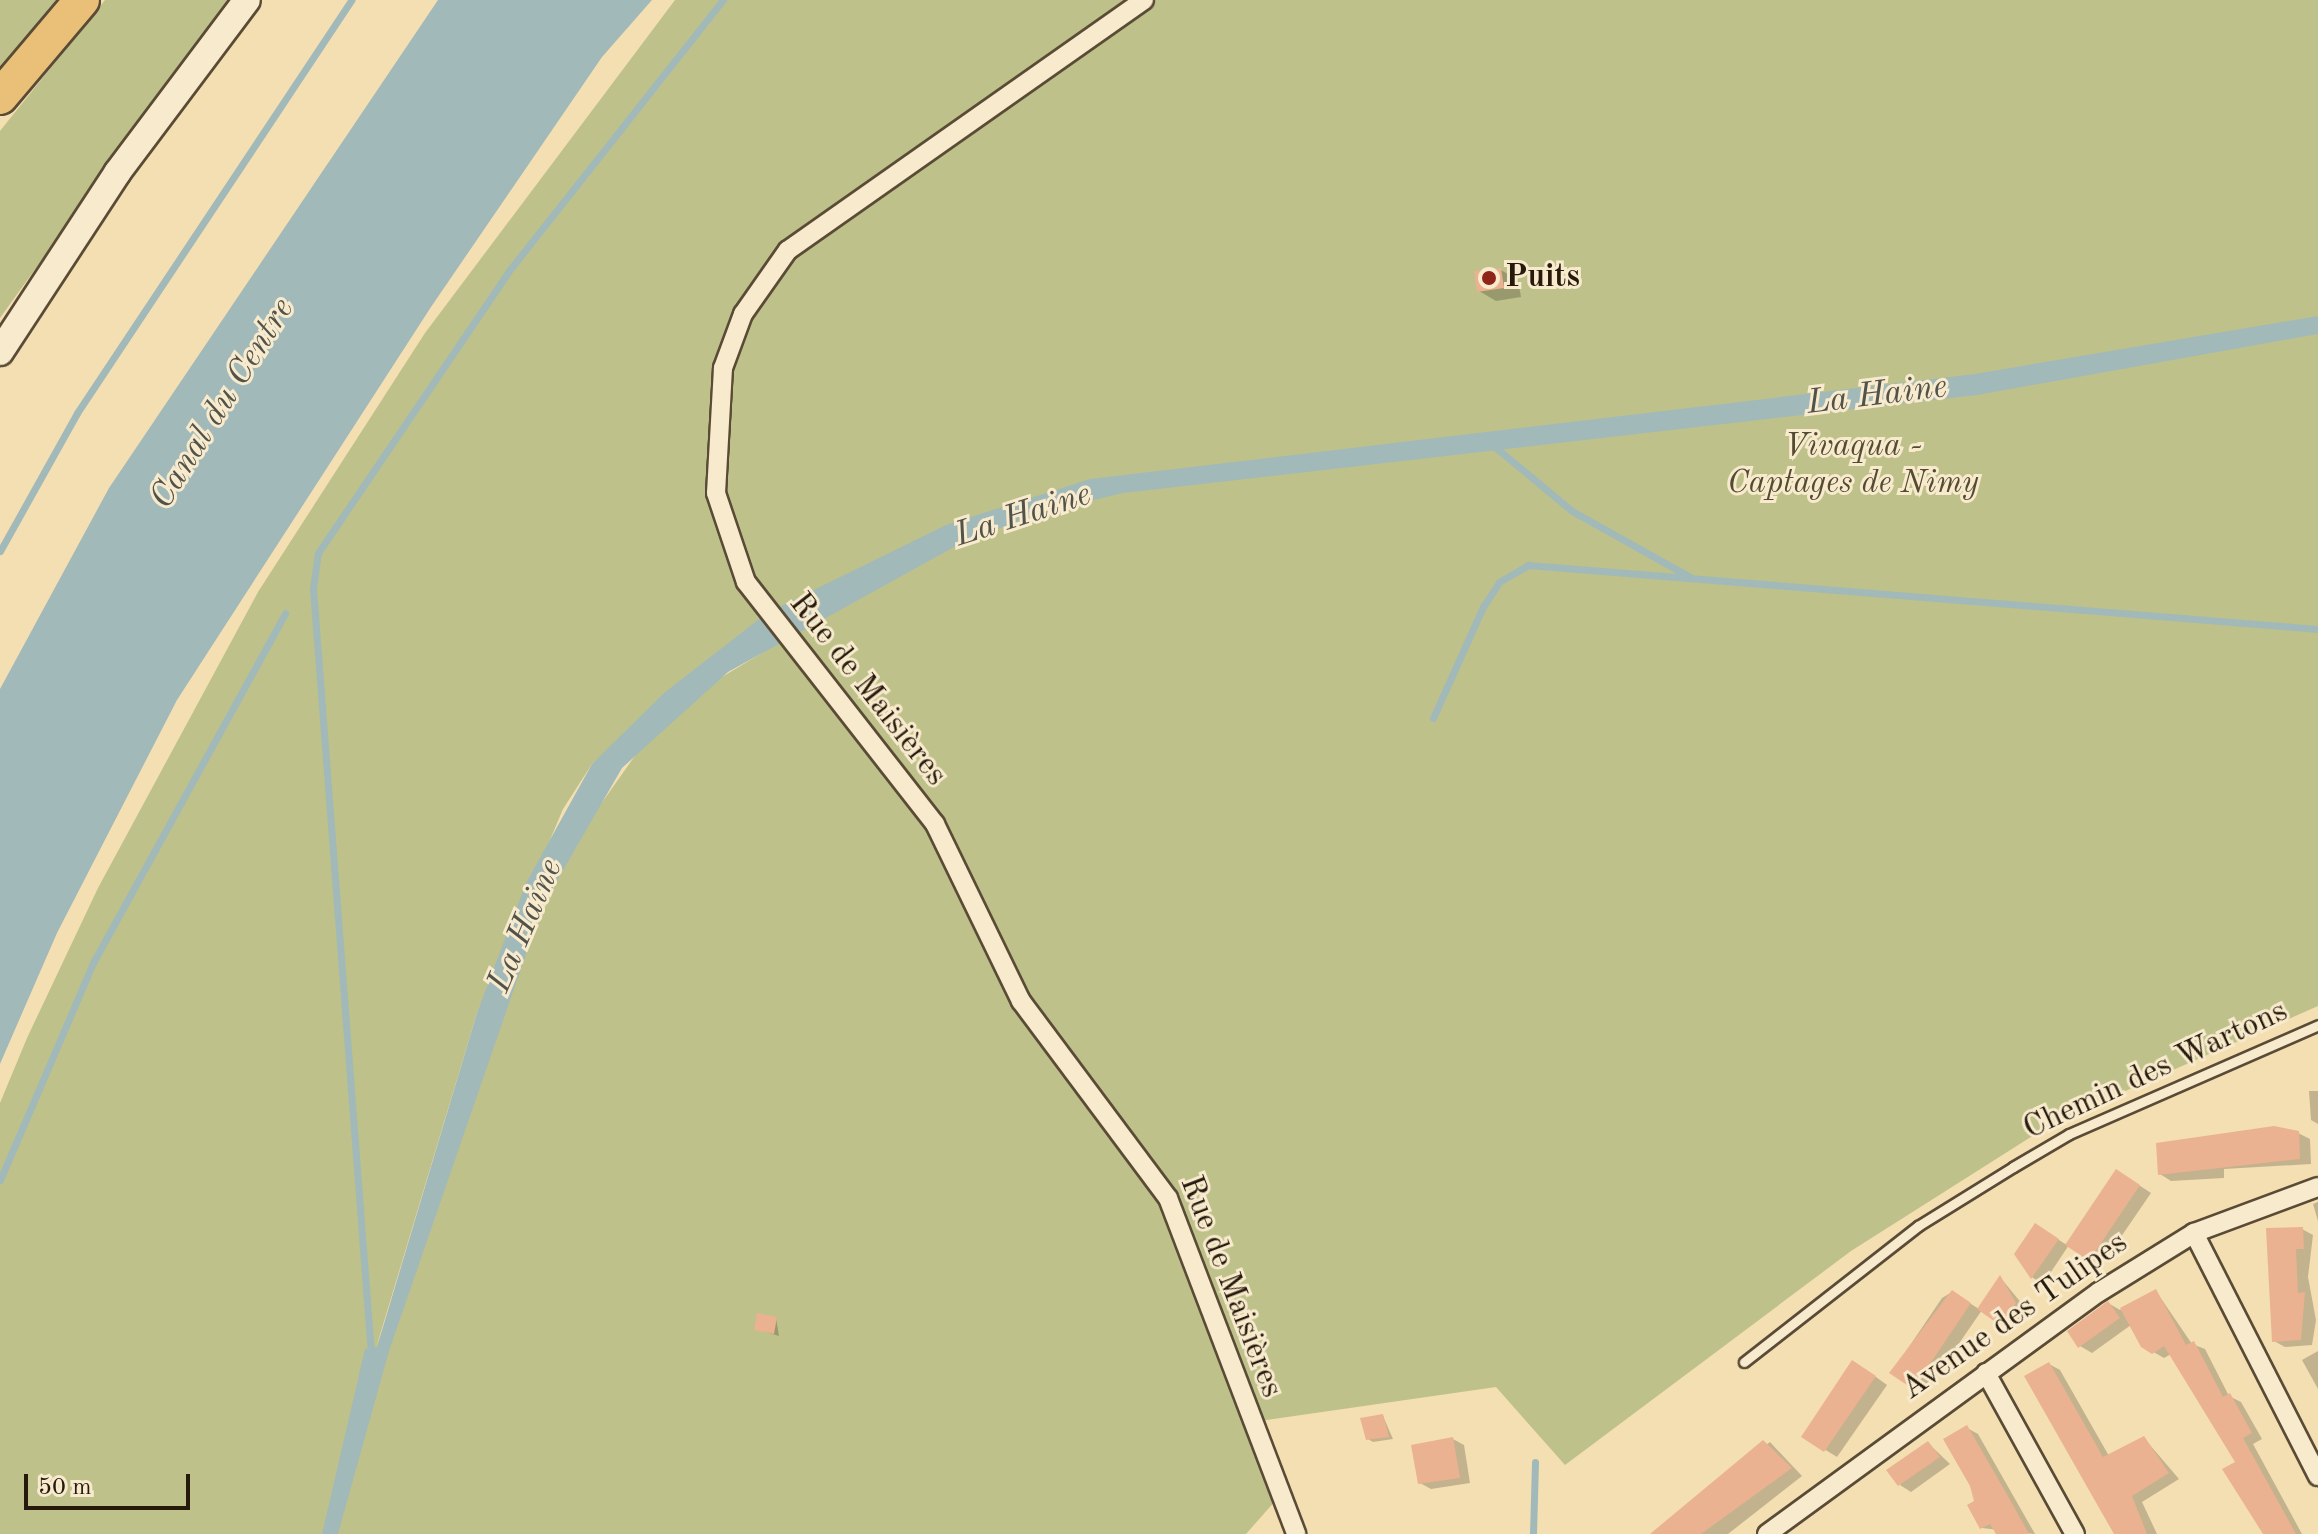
<!DOCTYPE html>
<html>
<head>
<meta charset="utf-8">
<style>
	body { margin:0 }
	#map { position:relative; width:2318px; height:1534px; overflow:hidden; background:#f4dfb2; font-family:"Old Standard TT",serif }
	div>[style] { position:absolute }
	[style*='--x'] { left:calc(var(--x)*1px); top:calc(var(--y)*1px); width:calc(var(--w)*1px); rotate:calc(var(--a)*1deg) }
	.green>* { inset:0; background:#bec18a }
	.water>* { inset:0; background:#a2b9b9 }
	.shadow>* { inset:0; background:#0003 }
	.stream>* { height:7px; margin:-3.5px; padding:0 3.5px; transform-origin:3.5px; border-radius:3.5px; background:#a2b9b9 }
	.building>* { inset:0; background:#eab290 }
	.roads { filter:drop-shadow(2px 0 #5a4b36) drop-shadow(-2px 0 #5a4b36) drop-shadow(0 2px #5a4b36) drop-shadow(0 -2px #5a4b36) }
	.service>* { height:9px; margin:-4.5px; padding:0 4.5px; transform-origin:4.5px; border-radius:4.5px; background:#f8eacd }
	.minor>* { height:18px; margin:-9px; padding:0 9px; transform-origin:9px; border-radius:9px; background:#f8eacd }
	.secondary>* { height:26px; margin:-13px; padding:0 13px; transform-origin:13px; border-radius:13px; background:#f8eacd }
	.motorway>* { height:34px; margin:-17px; padding:0 17px; transform-origin:17px; border-radius:17px; background:#eac079 }
	.dots>* { width:22px; height:22px; translate:-50% -50%; box-sizing:border-box; border:4px solid #f8eacd; border-radius:50% }
	span { translate:-50% -50%; white-space:nowrap; text-align:center; line-height:1.15; -webkit-text-stroke:6px #f8eacd; paint-order:stroke }
	.poi-label { font-size:32px; color:#261a0c; font-weight:700 }
	.left { translate:0 -50%; text-align:left }
	.park-label { font-size:32px; color:#544c32; font-style:italic }
	.street-label { font-size:32px; color:#261a0c }
	.water-label { font-size:34px; color:#515249; font-style:italic }
	.scale { position:absolute; left:24px; top:1474px; width:166px; height:36px; box-sizing:border-box; border:4px solid #261a0c; border-top:0; padding-left:10px; font-size:24px; line-height:28px; white-space:nowrap; color:#261a0c; -webkit-text-stroke:6px #f8eacd; paint-order:stroke }
</style>
</head>
<body>
<div id="map">
	<div class="green">
		<div style="clip-path:polygon(0 0,69px 0,0 82px)"></div>
		<div style="clip-path:polygon(105px 0,229px 0,0 318px,0 131px)"></div>
		<div style="clip-path:polygon(evenodd,675px 0,2318px 0,2318px 1006px,2053px 1123px,1851px 1251px,1565px 1465px,1496px 1387px,1252px 1422px,1284px 1491px,1246px 1534px,0 1534px,0 1103px,27px 1038px,98px 888px,258px 592px,425px 333px,675px 0,744px 631px,785px 639px,702px 689px,649px 736px,574px 842px,512px 982px,376px 1348px,477px 1013px,563px 809px,592px 764px,744px 631px)"></div>
	</div>
	<div class="water">
		<div style="clip-path:polygon(438px 0,652px 0,602px 57px,431px 307px,177px 700px,57px 933px,0 1064px,0 689px,109px 488px)"></div>
		<div style="clip-path:polygon(2318px 316px,2318px 334px,1977px 395px,1123px 493px,1035px 514px,954px 547px,728px 672px,622px 768px,543px 905px,389px 1351px,338px 1534px,322px 1534px,365px 1349px,377px 1347px,477px 1013px,526px 883px,592px 764px,664px 693px,767px 613px,946px 525px,1090px 479px,1975px 374px)"></div>
	</div>
	<div class="shadow">
		<div style="clip-path:polygon(1501px 270px,1518px 280px,1521px 297px,1496px 301px,1479px 291px)"></div>
		<div style="clip-path:polygon(2309px 1091px,2318px 1091px,2318px 1124px,2311px 1120px)"></div>
		<div style="clip-path:polygon(2242px 1131px,2298px 1133px,2310px 1139px,2311px 1164px,2224px 1169px,2224px 1178px,2171px 1181px,2160px 1174px,2212px 1136px)"></div>
		<div style="clip-path:polygon(2128px 1178px,2151px 1193px,2101px 1266px,2069px 1245px,2043px 1284px,2033px 1278px,2016px 1254px,2046px 1232px,2067px 1245px)"></div>
		<div style="clip-path:polygon(2318px 1202px,2318px 1221px,2313px 1204px)"></div>
		<div style="clip-path:polygon(2302px 1229px,2313px 1235px,2308px 1277px,2316px 1320px,2312px 1345px,2285px 1347px,2274px 1341px,2268px 1230px)"></div>
		<div style="clip-path:polygon(2000px 1277px,2027px 1310px,2013px 1331px,1982px 1310px,1925px 1393px,1892px 1372px,1942px 1298px,1952px 1292px,1979px 1309px)"></div>
		<div style="clip-path:polygon(2156px 1291px,2192px 1344px,2205px 1349px,2229px 1396px,2241px 1402px,2262px 1439px,2253px 1444px,2302px 1534px,2265px 1534px,2238px 1463px,2171px 1354px,2164px 1358px,2143px 1346px,2131px 1325px,2092px 1353px,2080px 1346px,2108px 1303px,2120px 1310px)"></div>
		<div style="clip-path:polygon(776px 1318px,779px 1336px,756px 1329px)"></div>
		<div style="clip-path:polygon(2318px 1351px,2318px 1389px,2302px 1360px)"></div>
		<div style="clip-path:polygon(2049px 1364px,2060px 1370px,2109px 1456px,2144px 1438px,2179px 1479px,2142px 1502px,2157px 1534px,2116px 1534px)"></div>
		<div style="clip-path:polygon(1865px 1369px,1887px 1385px,1837px 1457px,1803px 1436px)"></div>
		<div style="clip-path:polygon(1383px 1416px,1393px 1439px,1373px 1442px,1368px 1439px)"></div>
		<div style="clip-path:polygon(1967px 1428px,1978px 1434px,2035px 1534px,1982px 1528px)"></div>
		<div style="clip-path:polygon(1453px 1439px,1464px 1445px,1470px 1483px,1431px 1489px,1420px 1483px)"></div>
		<div style="clip-path:polygon(1770px 1442px,1802px 1476px,1728px 1534px,1652px 1534px)"></div>
		<div style="clip-path:polygon(1928px 1443px,1950px 1464px,1911px 1492px,1900px 1485px)"></div>
	</div>
	<div class="stream">
		<div style="--x:1495;--y:447;--w:100;--a:39.7"></div>
		<div style="--x:1572;--y:511;--w:135;--a:29.2"></div>
		<div style="--x:0;--y:551;--w:158;--a:-60.8"></div>
		<div style="--x:77;--y:413;--w:496;--a:-56.4"></div>
		<div style="--x:1433;--y:718;--w:122;--a:-65.8"></div>
		<div style="--x:1483;--y:607;--w:30;--a:-57"></div>
		<div style="--x:1499;--y:582;--w:34;--a:-30"></div>
		<div style="--x:1528;--y:565;--w:793;--a:4.63"></div>
		<div style="--x:0;--y:1180;--w:238;--a:-66.8"></div>
		<div style="--x:94;--y:961;--w:397;--a:-61.2"></div>
		<div style="--x:371;--y:1354;--w:768;--a:-94.33"></div>
		<div style="--x:313;--y:588;--w:35;--a:-82"></div>
		<div style="--x:318;--y:553;--w:339;--a:-55.9"></div>
		<div style="--x:508;--y:272;--w:347;--a:-51.7"></div>
		<div style="--x:1533;--y:1534;--w:72;--a:-88.4"></div>
	</div>
	<div class="building">
		<div style="clip-path:polygon(1501px 268px,1504px 288px,1477px 292px,1474px 271px)"></div>
		<div style="clip-path:polygon(2274px 1126px,2299px 1131px,2300px 1159px,2158px 1175px,2156px 1143px)"></div>
		<div style="clip-path:polygon(2116px 1169px,2140px 1185px,2089px 1261px,2065px 1245px)"></div>
		<div style="clip-path:polygon(2035px 1223px,2059px 1239px,2031px 1279px,2014px 1254px)"></div>
		<div style="clip-path:polygon(2303px 1227px,2304px 1249px,2296px 1249px,2298px 1293px,2305px 1292px,2301px 1340px,2272px 1342px,2266px 1228px)"></div>
		<div style="clip-path:polygon(2000px 1275px,2016px 1303px,2001px 1326px,1977px 1309px)"></div>
		<div style="clip-path:polygon(2156px 1289px,2186px 1345px,2194px 1341px,2223px 1397px,2230px 1393px,2252px 1433px,2243px 1438px,2296px 1534px,2263px 1534px,2222px 1469px,2235px 1462px,2164px 1346px,2152px 1354px,2141px 1347px,2120px 1308px)"></div>
		<div style="clip-path:polygon(1952px 1290px,1971px 1303px,1913px 1389px,1889px 1373px)"></div>
		<div style="clip-path:polygon(2108px 1301px,2120px 1318px,2078px 1348px,2067px 1331px)"></div>
		<div style="clip-path:polygon(757px 1313px,777px 1317px,774px 1334px,754px 1330px)"></div>
		<div style="clip-path:polygon(1852px 1360px,1876px 1376px,1824px 1452px,1801px 1437px)"></div>
		<div style="clip-path:polygon(2049px 1362px,2103px 1457px,2144px 1436px,2169px 1473px,2132px 1496px,2147px 1534px,2114px 1534px,2090px 1492px,2024px 1376px)"></div>
		<div style="clip-path:polygon(1383px 1414px,1389px 1437px,1366px 1440px,1360px 1418px)"></div>
		<div style="clip-path:polygon(1967px 1425px,2013px 1505px,2029px 1534px,1996px 1534px,1990px 1524px,1980px 1529px,1967px 1505px,1974px 1501px,1970px 1486px,1943px 1439px)"></div>
		<div style="clip-path:polygon(1453px 1437px,1460px 1478px,1418px 1484px,1411px 1445px)"></div>
		<div style="clip-path:polygon(1763px 1440px,1792px 1468px,1701px 1534px,1650px 1534px)"></div>
		<div style="clip-path:polygon(1928px 1441px,1940px 1457px,1898px 1486px,1886px 1470px)"></div>
	</div>
	<div class="roads">
		<div class="service">
			<div style="--x:1744;--y:1362;--w:221;--a:-38"></div>
			<div style="--x:1918;--y:1226;--w:112;--a:-31.8"></div>
			<div style="--x:2013;--y:1167;--w:65;--a:-30.5"></div>
			<div style="--x:2069;--y:1134;--w:272;--a:-23.6"></div>
		</div>
		<div class="minor">
			<div style="--x:1144;--y:0;--w:435;--a:144.9"></div>
			<div style="--x:788;--y:250;--w:78;--a:125.1"></div>
			<div style="--x:743;--y:314;--w:58;--a:110.3"></div>
			<div style="--x:723;--y:368;--w:125;--a:93.2"></div>
			<div style="--x:716;--y:493;--w:94;--a:71.4"></div>
			<div style="--x:746;--y:582;--w:307;--a:52"></div>
			<div style="--x:935;--y:824;--w:197;--a:64.1"></div>
			<div style="--x:1021;--y:1001;--w:246;--a:53.3"></div>
			<div style="--x:1168;--y:1198;--w:360;--a:69.1"></div>
			<div style="--x:2194;--y:1233;--w:273;--a:63"></div>
			<div style="--x:1986;--y:1373;--w:184;--a:61.1"></div>
			<div style="--x:1767;--y:1534;--w:411;--a:-36.1"></div>
			<div style="--x:2099;--y:1292;--w:112;--a:-31.8"></div>
			<div style="--x:2194;--y:1233;--w:132;--a:-20.4"></div>
		</div>
		<div class="secondary">
			<div style="--x:0;--y:352;--w:214;--a:-56.8"></div>
			<div style="--x:117;--y:173;--w:216;--a:-53.1"></div>
		</div>
		<div class="motorway">
			<div style="--x:0;--y:97;--w:127;--a:-49.8"></div>
		</div>
	</div>
	<div class="dots">
		<div style="left:1489px;top:278px;background:#8f2418"></div>
	</div>
	<div class="poi-label">
		<span class="left" style="left:1505px;top:278px">Puits</span>
	</div>
	<div class="park-label">
		<span style="left:1853px;top:466px">Vivaqua -<br>Captages de Nimy</span>
	</div>
	<div class="street-label">
		<span style="left:867px;top:690px;rotate:52deg">Rue de Maisières</span>
		<span style="left:2156px;top:1071px;rotate:-25deg">Chemin des Wartons</span>
		<span style="left:1230px;top:1287px;rotate:69deg">Rue de Maisières</span>
		<span style="left:2015px;top:1317px;rotate:-35deg">Avenue des Tulipes</span>
	</div>
	<div class="water-label">
		<span style="left:1877px;top:396px;rotate:-7deg">La Haine</span>
		<span style="left:223px;top:404px;rotate:-58deg">Canal du Centre</span>
		<span style="left:1023px;top:516px;rotate:-18deg">La Haine</span>
		<span style="left:526px;top:926px;rotate:-67deg">La Haine</span>
	</div>
	<div class="scale">50 m</div>
</div>
</body>
</html>
